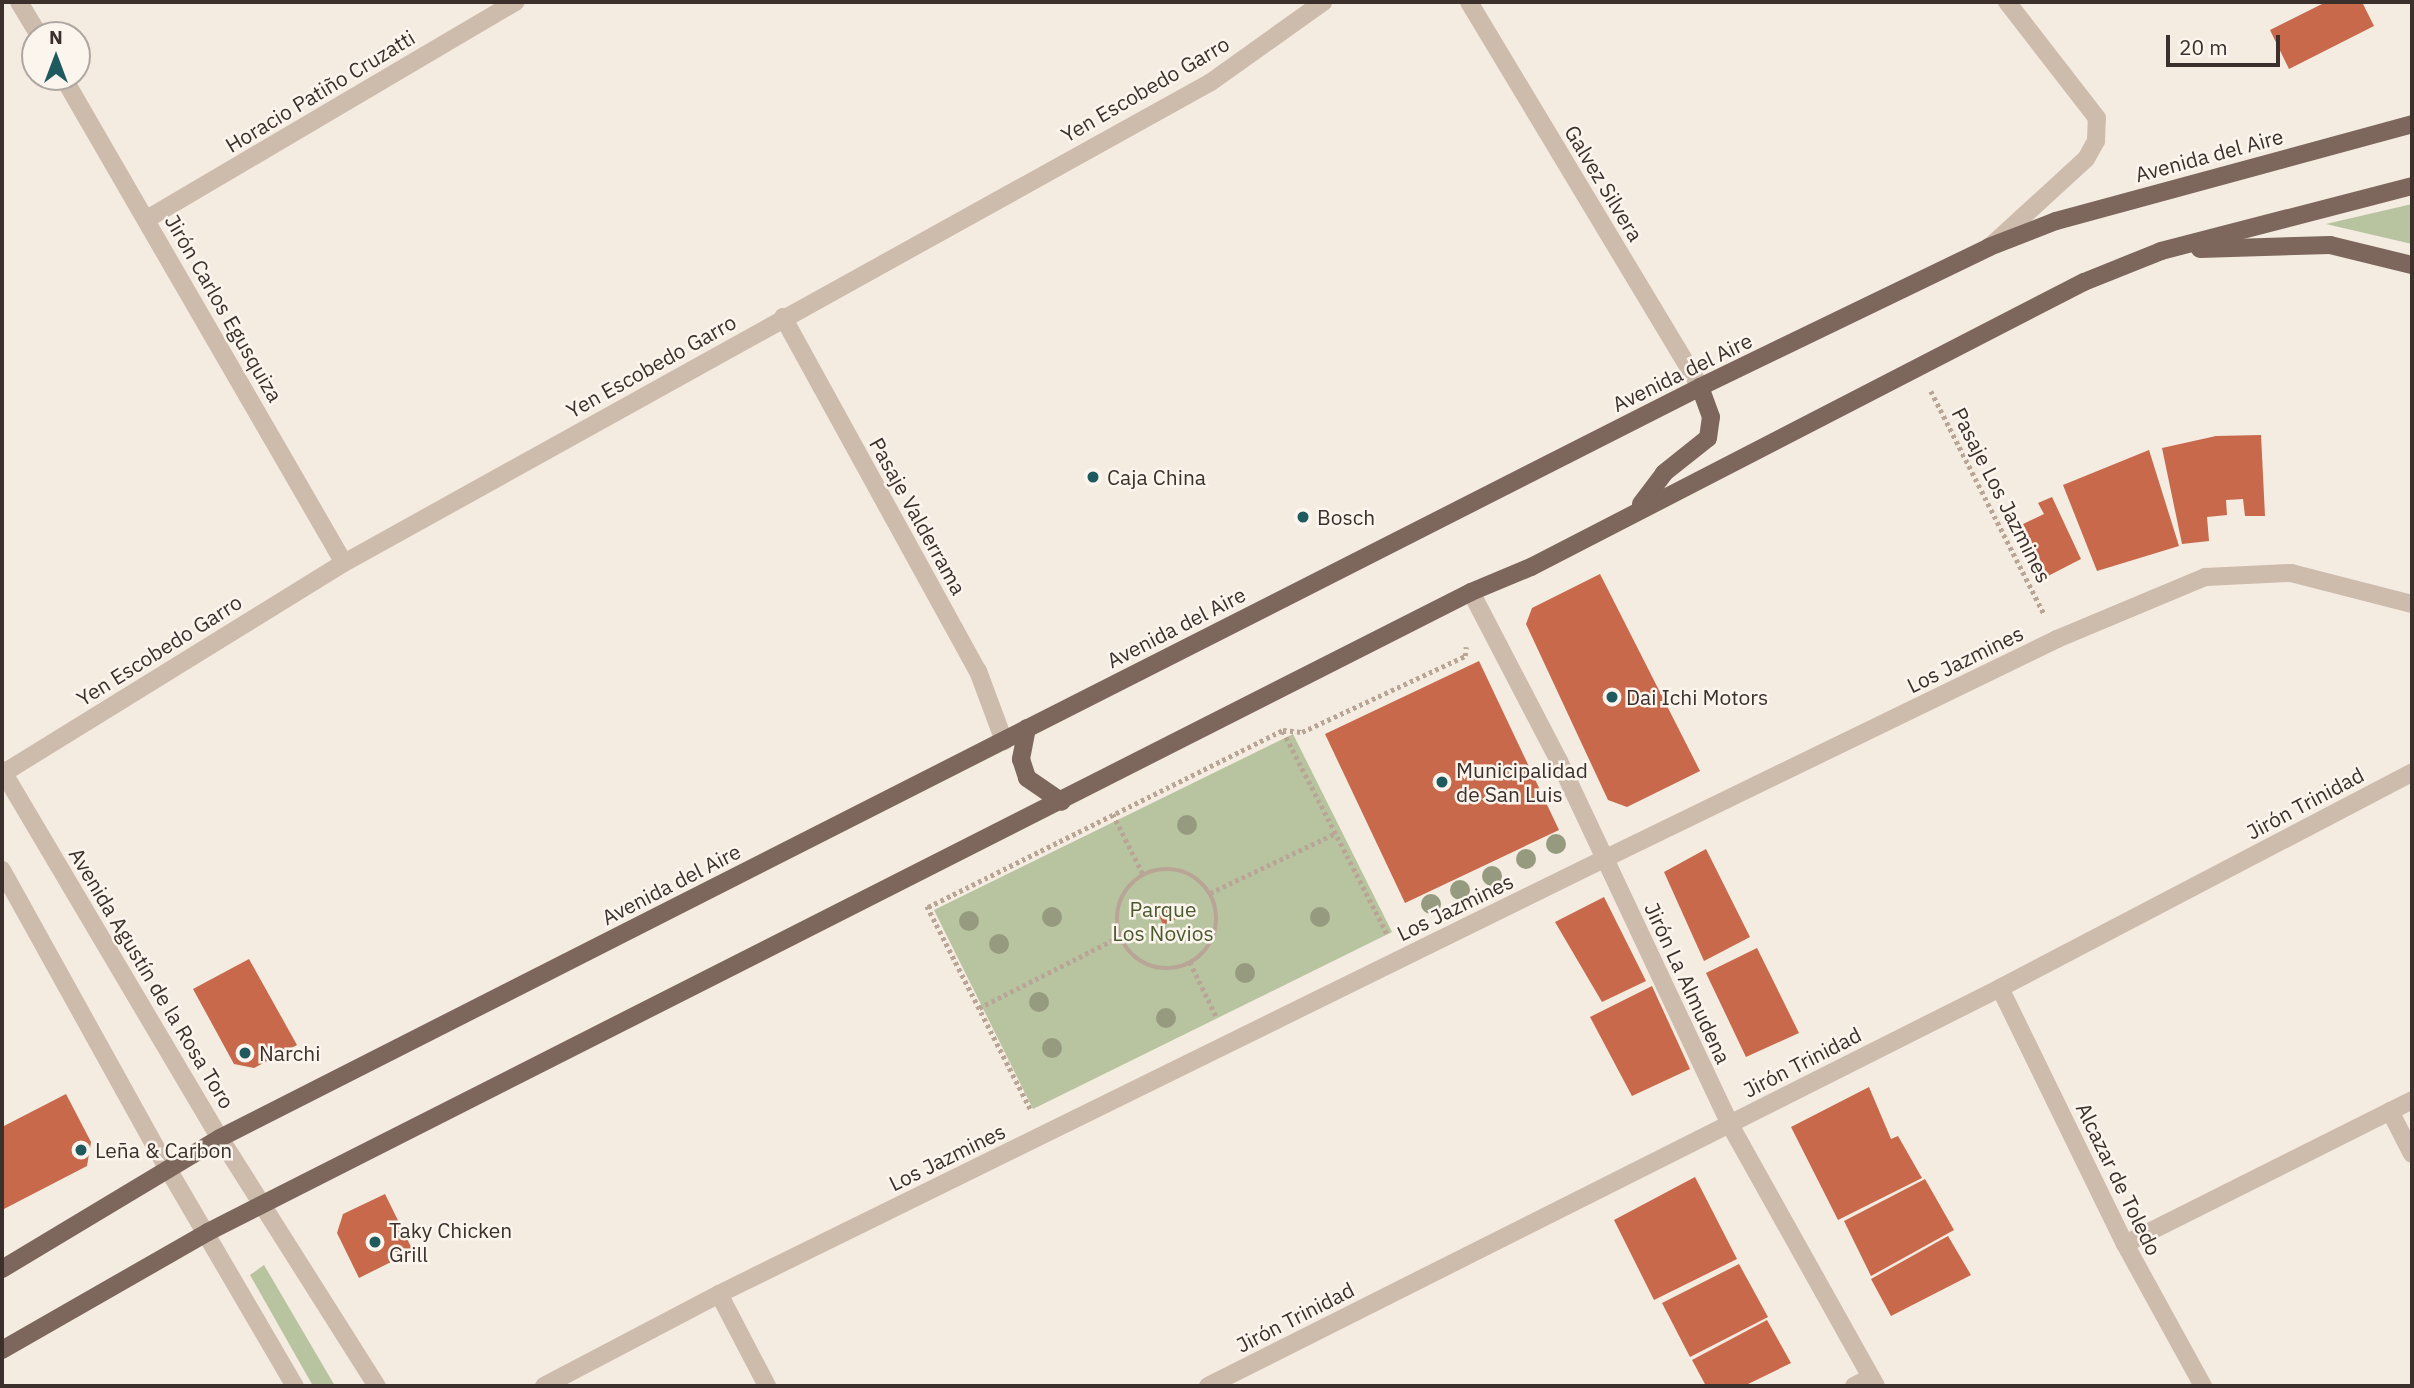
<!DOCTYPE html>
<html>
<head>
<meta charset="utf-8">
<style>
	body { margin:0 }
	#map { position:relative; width:2414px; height:1388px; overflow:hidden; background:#f4ebe1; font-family:"IBM Plex Sans",sans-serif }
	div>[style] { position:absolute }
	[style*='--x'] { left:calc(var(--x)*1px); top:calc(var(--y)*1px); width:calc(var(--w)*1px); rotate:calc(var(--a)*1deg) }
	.green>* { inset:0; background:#b8c4a0 }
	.building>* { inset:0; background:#c8694b }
	.path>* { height:4.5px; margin-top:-2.25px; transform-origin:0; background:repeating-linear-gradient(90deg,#b9a596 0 3.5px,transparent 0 7px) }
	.path>.ring { margin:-2.25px; padding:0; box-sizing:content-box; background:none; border:4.5px solid #b9a596; border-radius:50% }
	.minor>* { height:18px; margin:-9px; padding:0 9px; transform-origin:9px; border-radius:9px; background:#cdbbac }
	.major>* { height:18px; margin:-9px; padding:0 9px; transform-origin:9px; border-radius:9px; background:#7d675c }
	.trees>* { width:20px; height:20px; margin:-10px; border-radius:50%; background:#969b7f }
	.dots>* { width:19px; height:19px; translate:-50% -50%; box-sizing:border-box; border:4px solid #fbf5ee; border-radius:50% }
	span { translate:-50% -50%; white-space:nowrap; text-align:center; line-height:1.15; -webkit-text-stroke:5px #fbf5ee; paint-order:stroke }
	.street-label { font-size:21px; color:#3b302b }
	.poi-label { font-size:21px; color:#3b302b }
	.left { translate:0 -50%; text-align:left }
	.park-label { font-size:21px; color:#4a5a2e }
	.frame { position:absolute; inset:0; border:4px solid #3b302b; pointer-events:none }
	.north { position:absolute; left:21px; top:21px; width:70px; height:70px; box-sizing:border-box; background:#fbf5ee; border:2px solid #aea6a0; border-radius:50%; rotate:0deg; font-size:19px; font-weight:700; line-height:28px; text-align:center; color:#3b302b }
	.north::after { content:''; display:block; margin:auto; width:24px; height:32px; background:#1f5a5e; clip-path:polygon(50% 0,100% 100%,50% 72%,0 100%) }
	.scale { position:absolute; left:2166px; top:35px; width:114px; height:32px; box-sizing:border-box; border:4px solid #3b302b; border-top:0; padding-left:9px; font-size:21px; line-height:24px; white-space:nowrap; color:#3b302b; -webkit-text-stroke:5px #fbf5ee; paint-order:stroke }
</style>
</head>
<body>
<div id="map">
	<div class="green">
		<div style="clip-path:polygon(2412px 204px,2412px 244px,2326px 224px)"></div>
		<div style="clip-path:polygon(1293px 734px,1392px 932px,1033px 1109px,934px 910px)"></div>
		<div style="clip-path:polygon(264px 1265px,335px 1386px,313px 1386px,250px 1275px)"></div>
	</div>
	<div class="building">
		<div style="clip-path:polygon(2326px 2px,2362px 2px,2374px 26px,2289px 69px,2270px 30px)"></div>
		<div style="clip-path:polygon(2261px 435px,2265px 516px,2245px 516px,2243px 499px,2226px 500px,2227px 515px,2207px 517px,2209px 541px,2182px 544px,2162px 448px,2216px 436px)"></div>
		<div style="clip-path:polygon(2149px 450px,2179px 546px,2097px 571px,2063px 485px)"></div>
		<div style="clip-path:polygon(2052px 497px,2081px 559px,2048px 576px,2023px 524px,2044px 514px,2038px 503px)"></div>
		<div style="clip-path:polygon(1600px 574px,1700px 771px,1627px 807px,1608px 800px,1526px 624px,1532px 608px)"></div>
		<div style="clip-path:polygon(1479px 661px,1559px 830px,1405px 903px,1325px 734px)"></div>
		<div style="clip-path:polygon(1706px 849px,1750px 937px,1704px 961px,1664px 872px)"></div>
		<div style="clip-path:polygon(1604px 897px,1646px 981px,1602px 1002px,1555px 922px)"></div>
		<div style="clip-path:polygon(1171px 907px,1176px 919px,1163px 925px,1158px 912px)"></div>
		<div style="clip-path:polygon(1757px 948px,1799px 1033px,1746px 1057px,1706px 973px)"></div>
		<div style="clip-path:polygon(249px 959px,297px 1045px,254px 1068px,234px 1064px,193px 989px)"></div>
		<div style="clip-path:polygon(1652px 986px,1690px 1069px,1632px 1096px,1590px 1017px)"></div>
		<div style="clip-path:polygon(1869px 1087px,1891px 1139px,1898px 1136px,1922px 1178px,1838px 1220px,1791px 1127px)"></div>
		<div style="clip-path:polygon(66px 1094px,91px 1142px,87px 1166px,2px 1210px,2px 1127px)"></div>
		<div style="clip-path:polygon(1695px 1177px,1737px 1259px,1654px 1300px,1614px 1220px)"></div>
		<div style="clip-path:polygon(1925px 1179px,1954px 1230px,1871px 1276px,1844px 1221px)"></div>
		<div style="clip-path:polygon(385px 1194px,413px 1251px,359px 1278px,337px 1233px,343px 1214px)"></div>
		<div style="clip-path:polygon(1948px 1236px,1971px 1275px,1891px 1316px,1871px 1279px)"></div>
		<div style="clip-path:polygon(1739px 1264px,1768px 1317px,1690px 1357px,1662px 1303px)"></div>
		<div style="clip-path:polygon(1767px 1320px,1791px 1363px,1744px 1386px,1706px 1386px,1692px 1360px)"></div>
	</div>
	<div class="path">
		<div style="--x:1931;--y:391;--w:250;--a:63.1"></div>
		<div style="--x:1283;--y:731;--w:229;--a:62.8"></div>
		<div style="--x:1113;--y:814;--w:67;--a:63.4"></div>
		<div class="ring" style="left:1117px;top:869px;width:95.5px;height:95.5px"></div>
		<div style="--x:1210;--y:893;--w:140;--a:-25.5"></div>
		<div style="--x:927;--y:906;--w:229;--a:63"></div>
		<div style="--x:928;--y:907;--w:397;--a:-26.5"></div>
		<div style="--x:1283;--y:730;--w:19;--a:6"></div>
		<div style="--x:1302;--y:732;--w:180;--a:-25"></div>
		<div style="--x:1465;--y:656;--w:9;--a:-84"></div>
		<div style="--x:1190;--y:962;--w:62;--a:64.3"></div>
		<div style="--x:979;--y:1008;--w:157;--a:-26.9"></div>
	</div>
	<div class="minor">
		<div style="--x:19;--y:2;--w:39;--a:59"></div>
		<div style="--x:1469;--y:2;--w:449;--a:59"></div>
		<div style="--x:63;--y:77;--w:561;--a:59.96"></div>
		<div style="--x:147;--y:219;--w:428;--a:-30.5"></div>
		<div style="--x:1992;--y:245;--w:127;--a:-42.5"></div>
		<div style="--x:2086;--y:159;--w:21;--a:-61"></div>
		<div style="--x:2096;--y:141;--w:23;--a:-88"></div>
		<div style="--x:2097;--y:118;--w:147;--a:-127.8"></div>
		<div style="--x:783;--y:317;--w:404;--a:61.2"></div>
		<div style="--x:978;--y:671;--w:75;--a:69.6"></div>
		<div style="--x:1471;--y:592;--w:191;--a:62.5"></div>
		<div style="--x:1559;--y:761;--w:400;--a:64.8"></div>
		<div style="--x:1729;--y:1123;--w:301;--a:60.8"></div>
		<div style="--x:2;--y:770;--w:428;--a:59.4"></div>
		<div style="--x:220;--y:1138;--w:294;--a:57.7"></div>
		<div style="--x:2;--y:774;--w:402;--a:-31.7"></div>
		<div style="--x:344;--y:563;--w:991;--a:-29.02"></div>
		<div style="--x:1211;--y:82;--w:138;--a:-35.5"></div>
		<div style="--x:2;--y:870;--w:342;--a:61"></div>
		<div style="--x:168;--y:1169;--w:251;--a:59.7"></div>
		<div style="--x:2000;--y:988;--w:285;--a:64"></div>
		<div style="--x:2125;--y:1244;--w:162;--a:61.2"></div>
		<div style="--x:2390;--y:1111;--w:48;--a:62.9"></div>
		<div style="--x:2125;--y:1244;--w:321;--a:-26.6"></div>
		<div style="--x:719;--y:1294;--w:104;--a:62.4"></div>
		<div style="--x:544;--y:1386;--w:198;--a:-27.7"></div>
		<div style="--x:719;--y:1294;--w:986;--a:-26.18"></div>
		<div style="--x:1604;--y:859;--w:504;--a:-25.9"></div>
		<div style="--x:2057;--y:639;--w:160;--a:-22.7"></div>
		<div style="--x:2205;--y:577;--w:86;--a:-2.7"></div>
		<div style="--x:2291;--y:573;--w:125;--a:14.4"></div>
		<div style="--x:1208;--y:1386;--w:886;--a:-26.68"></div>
		<div style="--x:2000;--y:988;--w:465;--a:-27.6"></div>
		<div style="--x:1854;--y:1386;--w:19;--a:-28"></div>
	</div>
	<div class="major">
		<div style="--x:2200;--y:249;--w:130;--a:-1.8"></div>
		<div style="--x:2330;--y:245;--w:84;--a:13.7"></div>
		<div style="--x:1641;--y:504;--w:39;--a:-53"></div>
		<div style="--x:1664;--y:473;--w:56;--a:-38.5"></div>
		<div style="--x:1708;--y:438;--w:21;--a:-82"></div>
		<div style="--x:1711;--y:417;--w:32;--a:-110"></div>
		<div style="--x:1027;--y:728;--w:32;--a:101"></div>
		<div style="--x:1021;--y:759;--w:20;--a:72"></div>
		<div style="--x:1027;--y:778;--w:42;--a:34.4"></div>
		<div style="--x:2;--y:1269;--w:254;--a:-31"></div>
		<div style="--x:220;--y:1138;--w:1660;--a:-26.9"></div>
		<div style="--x:1700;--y:387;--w:321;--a:-25.8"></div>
		<div style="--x:1989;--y:247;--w:72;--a:-21.2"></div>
		<div style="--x:2056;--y:221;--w:369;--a:-15.2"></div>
		<div style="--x:2;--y:1350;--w:237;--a:-29.8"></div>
		<div style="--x:208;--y:1232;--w:1416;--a:-26.87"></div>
		<div style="--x:1471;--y:592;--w:65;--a:-22.6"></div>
		<div style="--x:1531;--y:567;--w:622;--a:-27.27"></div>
		<div style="--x:2084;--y:282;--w:83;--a:-21.9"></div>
		<div style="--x:2161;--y:251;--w:259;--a:-14.5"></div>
	</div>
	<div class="trees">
		<div style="left:1187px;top:825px"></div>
		<div style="left:1556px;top:844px"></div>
		<div style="left:1526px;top:859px"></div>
		<div style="left:1492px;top:876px"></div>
		<div style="left:1460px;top:890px"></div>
		<div style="left:1431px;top:904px"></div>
		<div style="left:1052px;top:917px"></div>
		<div style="left:1320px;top:917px"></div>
		<div style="left:969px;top:921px"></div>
		<div style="left:999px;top:944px"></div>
		<div style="left:1245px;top:973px"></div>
		<div style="left:1039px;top:1002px"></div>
		<div style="left:1166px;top:1018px"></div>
		<div style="left:1052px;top:1048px"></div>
	</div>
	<div class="dots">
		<div style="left:1093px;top:477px;background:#1f5a5e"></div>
		<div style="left:1303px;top:517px;background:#1f5a5e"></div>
		<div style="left:1612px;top:697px;background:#1f5a5e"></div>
		<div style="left:1442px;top:782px;background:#1f5a5e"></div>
		<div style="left:245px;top:1053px;background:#1f5a5e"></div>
		<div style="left:81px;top:1150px;background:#1f5a5e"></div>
		<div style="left:375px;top:1242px;background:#1f5a5e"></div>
	</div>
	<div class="street-label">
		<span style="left:1145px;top:89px;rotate:-30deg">Yen Escobedo Garro</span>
		<span style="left:320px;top:91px;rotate:-31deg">Horacio Patiño Cruzatti</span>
		<span style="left:2209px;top:155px;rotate:-15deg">Avenida del Aire</span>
		<span style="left:1604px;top:183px;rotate:59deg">Galvez Silvera</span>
		<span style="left:224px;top:308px;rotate:60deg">Jirón Carlos Egusquiza</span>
		<span style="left:651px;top:366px;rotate:-29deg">Yen Escobedo Garro</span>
		<span style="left:1682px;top:372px;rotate:-26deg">Avenida del Aire</span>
		<span style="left:2002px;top:495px;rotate:63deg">Pasaje Los Jazmines</span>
		<span style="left:918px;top:516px;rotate:61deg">Pasaje Valderrama</span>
		<span style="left:1176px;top:627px;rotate:-27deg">Avenida del Aire</span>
		<span style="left:159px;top:650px;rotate:-32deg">Yen Escobedo Garro</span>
		<span style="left:1965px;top:659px;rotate:-26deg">Los Jazmines</span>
		<span style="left:2305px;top:803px;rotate:-28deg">Jirón Trinidad</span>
		<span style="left:671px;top:884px;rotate:-27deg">Avenida del Aire</span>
		<span style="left:1455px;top:907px;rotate:-26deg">Los Jazmines</span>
		<span style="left:152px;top:978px;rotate:59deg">Avenida Agustín de la Rosa Toro</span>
		<span style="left:1688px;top:983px;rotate:65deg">Jirón La Almudena</span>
		<span style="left:1802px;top:1062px;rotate:-27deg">Jirón Trinidad</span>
		<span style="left:947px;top:1157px;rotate:-26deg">Los Jazmines</span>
		<span style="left:2119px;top:1179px;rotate:64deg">Alcazar de Toledo</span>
		<span style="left:1295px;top:1317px;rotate:-27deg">Jirón Trinidad</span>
	</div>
	<div class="poi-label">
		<span class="left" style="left:1107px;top:477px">Caja China</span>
		<span class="left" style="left:1317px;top:517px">Bosch</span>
		<span class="left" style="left:1626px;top:697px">Dai Ichi Motors</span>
		<span class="left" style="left:1456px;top:782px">Municipalidad<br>de San Luis</span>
		<span class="left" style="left:259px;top:1053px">Narchi</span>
		<span class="left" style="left:95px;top:1150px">Leña &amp; Carbon</span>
		<span class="left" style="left:389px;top:1242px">Taky Chicken<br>Grill</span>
	</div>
	<div class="park-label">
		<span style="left:1163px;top:921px">Parque<br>Los Novios</span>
	</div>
	<div class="frame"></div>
	<div class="north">N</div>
	<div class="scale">20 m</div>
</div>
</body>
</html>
